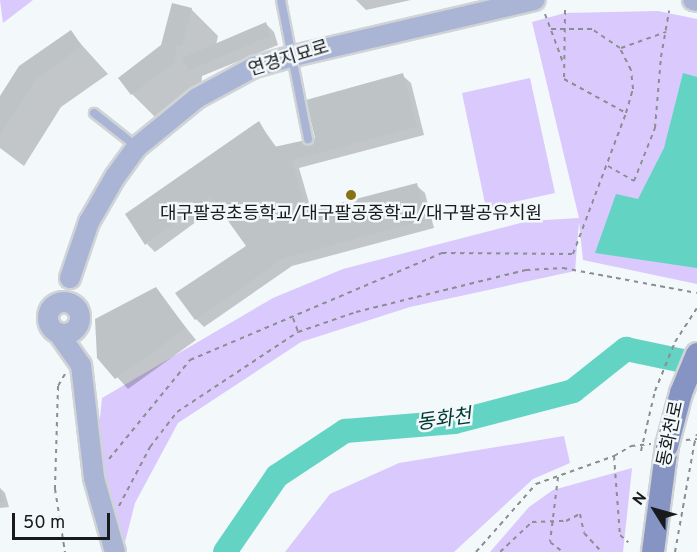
<!DOCTYPE html>
<html>
<head>
<meta charset="utf-8">
<style>
	body { margin:0 }
	#map { position:relative; width:697px; height:552px; overflow:hidden; background:#f3f8fb; font-family:Overpass,"Noto Sans KR",sans-serif }
	div>[style] { position:absolute }
	[style*='--x'] { left:calc(var(--x)*1px); top:calc(var(--y)*1px); width:calc(var(--w)*1px); rotate:calc(var(--a)*1deg) }
	.green>* { inset:0; background:#dac9fd }
	.water>* { inset:0; background:#63d3c3 }
	.shadow>* { inset:0; background:#0003 }
	.river>* { height:24px; margin:-12px; padding:0 12px; transform-origin:12px; border-radius:12px; background:#63d3c3 }
	.building>* { inset:0; background:#bec4c5 }
	.path>* { height:2px; margin-top:-1px; transform-origin:0; background:repeating-linear-gradient(90deg,#8b8e91 0 4.5px,transparent 0 9px) }
	.roads { filter:drop-shadow(2px 0 #d0d4d7) drop-shadow(-2px 0 #d0d4d7) drop-shadow(0 2px #d0d4d7) drop-shadow(0 -2px #d0d4d7) }
	.service>* { height:8px; margin:-4px; padding:0 4px; transform-origin:4px; border-radius:4px; background:#aab5d5 }
	.tertiary>* { height:20px; margin:-10px; padding:0 10px; transform-origin:10px; border-radius:10px; background:#aab5d5 }
	.tertiary>.ring { margin:-10px; padding:0; box-sizing:content-box; background:none; border:20px solid #aab5d5; border-radius:50% }
	.secondary>* { height:22px; margin:-11px; padding:0 11px; transform-origin:11px; border-radius:11px; background:#8594c3 }
	.path-bridge>* { height:2px; margin-top:-1px; transform-origin:0; background:repeating-linear-gradient(90deg,#8b8e91 0 4.5px,transparent 0 9px) }
	.bridges { filter:drop-shadow(2px 0 #d0d4d7) drop-shadow(-2px 0 #d0d4d7) drop-shadow(0 2px #d0d4d7) drop-shadow(0 -2px #d0d4d7) }
	.secondary-bridge>* { height:22px; margin:-11px; padding:0 11px; transform-origin:11px; border-radius:11px; background:#8594c3 }
	.dots>* { width:16px; height:16px; translate:-50% -50%; box-sizing:border-box; border:3px solid #f3f8fb; border-radius:50% }
	span { translate:-50% -50%; white-space:nowrap; text-align:center; line-height:1.15; -webkit-text-stroke:5px #f3f8fb; paint-order:stroke }
	.street-label { font-size:18px; color:#191a1c }
	.poi-label { font-size:18px; color:#191a1c }
	.water-label { font-size:20px; color:#003832; font-style:italic }
	.north { position:absolute; left:625px; top:480px; width:60px; height:60px; -webkit-text-stroke:4px #f3f8fb; paint-order:stroke; rotate:307deg; font-size:16px; font-weight:700; line-height:24px; text-align:center; color:#191a1c }
	.north::after { content:''; display:block; margin:auto; width:21px; height:27px; background:#191a1c; clip-path:polygon(50% 0,100% 100%,50% 72%,0 100%) }
	.scale { position:absolute; left:12px; top:513px; width:98px; height:27px; box-sizing:border-box; border:3px solid #191a1c; border-top:0; padding-left:8px; font-size:18px; line-height:21px; white-space:nowrap; color:#191a1c; -webkit-text-stroke:4px #f3f8fb; paint-order:stroke }
</style>
</head>
<body>
<div id="map">
	<div class="green">
		<div style="clip-path:polygon(0 0,33px 0,3px 23px)"></div>
		<div style="clip-path:polygon(658px 11px,697px 19px,697px 284px,583px 260px,579px 222px,575px 271px,410px 307px,301px 342px,178px 423px,135px 503px,123px 550px,96px 457px,102px 398px,273px 298px,343px 269px,528px 221px,579px 218px,532px 22px,565px 13px)"></div>
		<div style="clip-path:polygon(530px 78px,555px 193px,486px 208px,462px 93px)"></div>
		<div style="clip-path:polygon(564px 436px,570px 463px,533px 479px,454px 552px,285px 552px,330px 494px,399px 463px)"></div>
		<div style="clip-path:polygon(632px 468px,623px 552px,490px 552px,529px 507px,553px 490px)"></div>
	</div>
	<div class="water">
		<div style="clip-path:polygon(683px 73px,697px 77px,697px 268px,595px 253px,616px 194px,638px 199px,664px 148px)"></div>
	</div>
	<div class="shadow">
		<div style="clip-path:polygon(356px 0,411px 0,366px 10px)"></div>
		<div style="clip-path:polygon(191px 9px,218px 36px,216px 45px,266px 24px,274px 32px,278px 45px,202px 76px,201px 89px,159px 121px,132px 94px,162px 45px)"></div>
		<div style="clip-path:polygon(70px 32px,108px 74px,61px 107px,24px 166px,0 148px,0 99px)"></div>
		<div style="clip-path:polygon(402px 75px,411px 83px,424px 135px,299px 168px,312px 213px,416px 185px,425px 193px,434px 228px,292px 266px,204px 327px,196px 319px,248px 246px,219px 205px,155px 252px,147px 244px,259px 123px,277px 148px,317px 139px)"></div>
		<div style="clip-path:polygon(155px 289px,196px 340px,128px 389px,99px 357px)"></div>
		<div style="clip-path:polygon(0 488px,5px 493px,9px 507px,0 508px)"></div>
	</div>
	<div class="river">
		<div style="--x:225;--y:552;--w:92;--a:-55.6"></div>
		<div style="--x:277;--y:476;--w:82;--a:-33.5"></div>
		<div style="--x:345;--y:431;--w:110;--a:-4.7"></div>
		<div style="--x:455;--y:422;--w:122;--a:-14.7"></div>
		<div style="--x:573;--y:391;--w:68;--a:-38.4"></div>
		<div style="--x:626;--y:349;--w:73;--a:11.9"></div>
	</div>
	<div class="building">
		<div style="clip-path:polygon(172px 3px,192px 8px,182px 46px,176px 45px,175px 62px,131px 95px,118px 78px,161px 45px)"></div>
		<div style="clip-path:polygon(266px 22px,270px 36px,189px 70px,182px 58px)"></div>
		<div style="clip-path:polygon(71px 30px,82px 46px,35px 80px,0 135px,0 96px,19px 66px)"></div>
		<div style="clip-path:polygon(403px 73px,417px 127px,292px 160px,306px 212px,417px 183px,426px 220px,284px 258px,195px 320px,175px 293px,246px 246px,211px 197px,145px 245px,125px 214px,259px 121px,274px 147px,315px 138px,306px 100px)"></div>
		<div style="clip-path:polygon(156px 287px,186px 328px,115px 379px,97px 358px,95px 319px)"></div>
		<div style="clip-path:polygon(0 488px,4px 502px,0 503px)"></div>
	</div>
	<div class="path">
		<div style="--x:565;--y:10;--w:69;--a:90.8"></div>
		<div style="--x:564;--y:79;--w:71;--a:28.7"></div>
		<div style="--x:545;--y:14;--w:54;--a:69.6"></div>
		<div style="--x:621;--y:48;--w:48;--a:-19.6"></div>
		<div style="--x:608;--y:166;--w:30;--a:30"></div>
		<div style="--x:634;--y:181;--w:57;--a:-68.4"></div>
		<div style="--x:655;--y:128;--w:71;--a:-85.2"></div>
		<div style="--x:661;--y:57;--w:47;--a:-80.1"></div>
		<div style="--x:293;--y:318;--w:15;--a:70"></div>
		<div style="--x:65;--y:374;--w:14;--a:120"></div>
		<div style="--x:58;--y:386;--w:103;--a:91.7"></div>
		<div style="--x:55;--y:489;--w:64;--a:81"></div>
		<div style="--x:686;--y:440;--w:11;--a:-5"></div>
		<div style="--x:614;--y:456;--w:20;--a:-30"></div>
		<div style="--x:631;--y:446;--w:20;--a:-6"></div>
		<div style="--x:109;--y:459;--w:128;--a:-50.7"></div>
		<div style="--x:190;--y:360;--w:274;--a:-23"></div>
		<div style="--x:442;--y:253;--w:131;--a:0.4"></div>
		<div style="--x:573;--y:254;--w:151;--a:-69.4"></div>
		<div style="--x:626;--y:113;--w:25;--a:-74"></div>
		<div style="--x:633;--y:89;--w:19;--a:-96"></div>
		<div style="--x:631;--y:70;--w:25;--a:-117"></div>
		<div style="--x:620;--y:48;--w:34;--a:-146"></div>
		<div style="--x:592;--y:29;--w:43;--a:180"></div>
		<div style="--x:558;--y:477;--w:65;--a:97"></div>
		<div style="--x:550;--y:542;--w:16;--a:38"></div>
		<div style="--x:119;--y:506;--w:67;--a:-62.3"></div>
		<div style="--x:150;--y:447;--w:44;--a:-52.4"></div>
		<div style="--x:177;--y:412;--w:145;--a:-33.5"></div>
		<div style="--x:298;--y:332;--w:61;--a:-19"></div>
		<div style="--x:356;--y:312;--w:175;--a:-13.9"></div>
		<div style="--x:526;--y:270;--w:37;--a:-3"></div>
		<div style="--x:563;--y:268;--w:136;--a:10.6"></div>
		<div style="--x:476;--y:552;--w:91;--a:-48.6"></div>
		<div style="--x:536;--y:484;--w:83;--a:-19.7"></div>
		<div style="--x:614;--y:456;--w:79;--a:85.7"></div>
		<div style="--x:620;--y:535;--w:11;--a:41"></div>
		<div style="--x:500;--y:552;--w:44;--a:-43.2"></div>
		<div style="--x:532;--y:522;--w:34;--a:-2"></div>
		<div style="--x:566;--y:521;--w:16;--a:-27"></div>
		<div style="--x:580;--y:514;--w:19;--a:78"></div>
		<div style="--x:584;--y:533;--w:26;--a:47"></div>
		<div style="--x:675;--y:552;--w:109;--a:-79.9"></div>
	</div>
	<div class="roads">
		<div class="service">
			<div style="--x:281;--y:0;--w:142;--a:79"></div>
			<div style="--x:94;--y:113;--w:53;--a:38.2"></div>
		</div>
		<div class="tertiary">
			<div style="--x:693;--y:0;--w:4;--a:14"></div>
			<div style="--x:70;--y:278;--w:59;--a:-71.3"></div>
			<div style="--x:89;--y:222;--w:52;--a:-60"></div>
			<div style="--x:115;--y:177;--w:37;--a:-54"></div>
			<div style="--x:137;--y:147;--w:77;--a:-39.2"></div>
			<div style="--x:197;--y:98;--w:65;--a:-28.5"></div>
			<div style="--x:254;--y:67;--w:41;--a:-15.4"></div>
			<div style="--x:294;--y:56;--w:247;--a:-13.1"></div>
			<div class="ring" style="left:48px;top:302px;width:12px;height:12px"></div>
			<div style="--x:59;--y:334;--w:38;--a:55"></div>
			<div style="--x:81;--y:365;--w:114;--a:83.4"></div>
			<div style="--x:94;--y:478;--w:77;--a:74.2"></div>
		</div>
		<div class="secondary">
			<div style="--x:653;--y:552;--w:107;--a:-82.5"></div>
		</div>
	</div>
	<div class="path-bridge">
		<div style="--x:694;--y:445;--w:11;--a:-75"></div>
		<div style="--x:641;--y:451;--w:62;--a:-76.9"></div>
		<div style="--x:655;--y:391;--w:53;--a:-67.8"></div>
		<div style="--x:675;--y:342;--w:40;--a:-57.1"></div>
	</div>
	<div class="bridges">
		<div class="secondary-bridge">
			<div style="--x:667;--y:446;--w:55;--a:-75.2"></div>
			<div style="--x:681;--y:393;--w:42;--a:-67.7"></div>
		</div>
	</div>
	<div class="dots">
		<div style="left:351px;top:195px;background:#877214"></div>
	</div>
	<div class="street-label">
		<span style="left:289px;top:60px;rotate:-17deg">연경지묘로</span>
		<span style="left:672px;top:434px;rotate:-78deg">동화천로</span>
	</div>
	<div class="poi-label">
		<span style="left:351px;top:215px">대구팔공초등학교/대구팔공중학교/대구팔공유치원</span>
	</div>
	<div class="water-label">
		<span style="left:444px;top:421px;rotate:-8deg">동화천</span>
	</div>
	<div class="north">N</div>
	<div class="scale">50 m</div>
</div>
</body>
</html>
